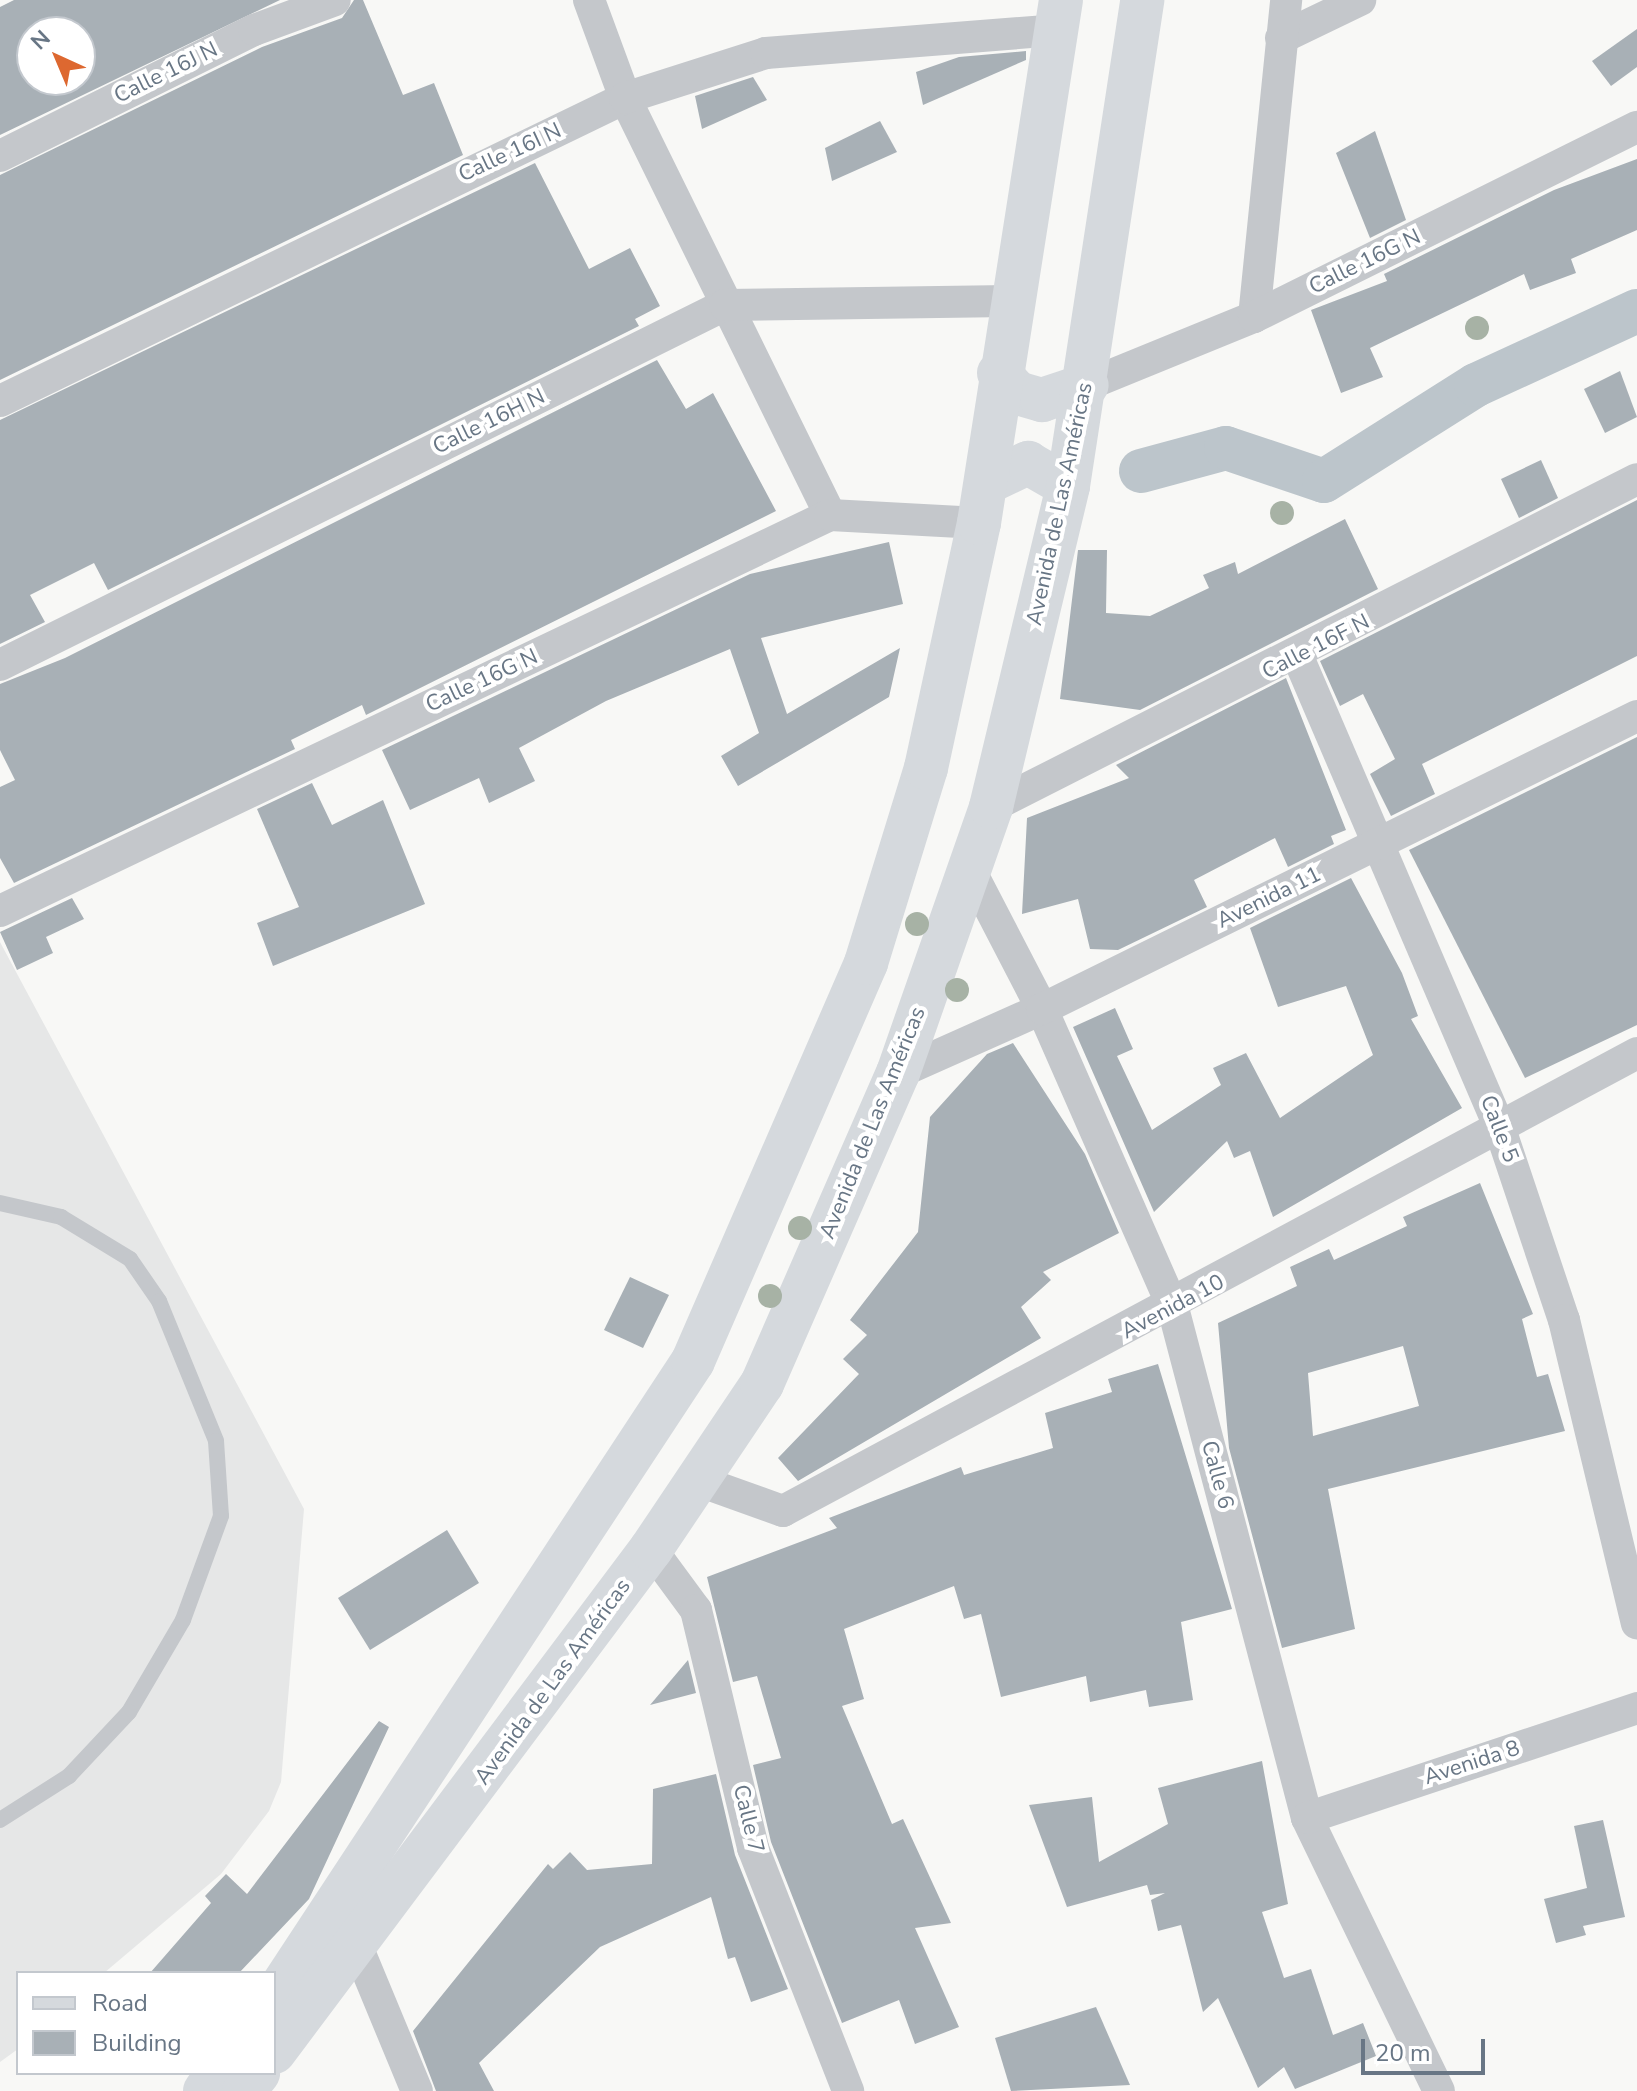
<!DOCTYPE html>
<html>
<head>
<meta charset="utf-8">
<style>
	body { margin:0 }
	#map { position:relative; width:1637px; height:2091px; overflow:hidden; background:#f8f8f6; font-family:"Nunito Sans",sans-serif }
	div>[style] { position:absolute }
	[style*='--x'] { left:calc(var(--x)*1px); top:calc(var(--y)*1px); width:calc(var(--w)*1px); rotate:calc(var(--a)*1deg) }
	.built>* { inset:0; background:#e6e7e7 }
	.canal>* { height:44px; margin:-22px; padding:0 22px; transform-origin:22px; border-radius:22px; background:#bcc5cb }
	.building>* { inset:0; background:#a8b0b6 }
	.service>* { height:16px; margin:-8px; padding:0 8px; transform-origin:8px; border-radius:8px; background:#c4c7cb }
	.minor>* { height:32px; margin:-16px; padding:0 16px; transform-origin:16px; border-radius:16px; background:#c4c7cb }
	.secondary>* { height:44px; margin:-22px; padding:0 22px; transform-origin:22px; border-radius:22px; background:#d5d9dd }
	.trees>* { width:24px; height:24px; margin:-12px; border-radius:50%; background:#a7b2a5 }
	span { translate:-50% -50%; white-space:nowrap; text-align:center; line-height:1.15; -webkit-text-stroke:8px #fff; paint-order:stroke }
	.street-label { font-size:22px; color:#687685 }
	.legend { position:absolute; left:16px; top:1971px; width:260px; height:104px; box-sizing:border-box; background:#fff; border:2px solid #c3c8ce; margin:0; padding:10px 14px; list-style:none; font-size:24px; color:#687685 }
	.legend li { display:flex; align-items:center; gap:16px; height:40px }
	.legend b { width:40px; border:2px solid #c3c8ce }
	.north { position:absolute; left:16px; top:16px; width:80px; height:80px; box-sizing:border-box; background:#fff; border:2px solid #c3c8ce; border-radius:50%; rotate:316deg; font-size:22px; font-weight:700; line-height:32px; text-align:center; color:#687685 }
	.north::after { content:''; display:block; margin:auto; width:28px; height:36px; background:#dd6830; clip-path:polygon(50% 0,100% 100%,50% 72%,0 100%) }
	.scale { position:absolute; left:1361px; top:2039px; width:124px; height:36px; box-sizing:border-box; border:4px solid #687685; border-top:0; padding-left:10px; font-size:24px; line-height:28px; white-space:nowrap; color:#687685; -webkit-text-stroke:6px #fff; paint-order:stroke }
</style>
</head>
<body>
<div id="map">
	<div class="built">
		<div style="clip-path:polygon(0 942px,304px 1509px,281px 1782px,269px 1811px,221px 1874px,104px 1973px,18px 1973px,18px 2049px,0 2062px)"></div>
	</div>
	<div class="canal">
		<div style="--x:1141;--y:471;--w:88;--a:-15.1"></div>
		<div style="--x:1226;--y:448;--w:103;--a:18.6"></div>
		<div style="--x:1324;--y:481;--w:180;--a:-32.3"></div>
		<div style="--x:1476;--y:385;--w:177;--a:-24.7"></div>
	</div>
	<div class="building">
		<div style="clip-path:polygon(evenodd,14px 0,280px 0,0 135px,0 7px,14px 0,32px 32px,80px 32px,80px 80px,32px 80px,32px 32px)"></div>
		<div style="clip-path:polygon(354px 0,363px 0,403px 95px,434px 83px,463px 155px,0 380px,0 175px,262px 47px,342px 18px)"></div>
		<div style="clip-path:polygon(1637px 29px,1637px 67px,1611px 86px,1592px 61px)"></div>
		<div style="clip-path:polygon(1026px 51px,1026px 60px,923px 105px,916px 72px,959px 57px)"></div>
		<div style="clip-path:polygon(753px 77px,767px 100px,702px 129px,695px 96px)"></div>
		<div style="clip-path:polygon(880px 121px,897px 152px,832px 181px,825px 148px)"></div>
		<div style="clip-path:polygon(1375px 131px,1406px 220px,1370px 238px,1336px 153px)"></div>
		<div style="clip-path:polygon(1637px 159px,1637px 230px,1571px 259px,1576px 273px,1530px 290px,1524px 274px,1370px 348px,1383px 377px,1341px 393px,1311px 310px,1387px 281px,1384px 274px,1554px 190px)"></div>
		<div style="clip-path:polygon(535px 163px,589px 269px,630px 248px,660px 306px,635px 319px,639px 326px,108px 590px,94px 563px,30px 595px,45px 622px,0 644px,0 420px)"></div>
		<div style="clip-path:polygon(657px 360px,686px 409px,713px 393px,776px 511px,366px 715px,362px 705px,291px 740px,295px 749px,14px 883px,0 858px,0 787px,15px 780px,0 750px,0 684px,65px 658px)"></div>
		<div style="clip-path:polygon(1620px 371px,1637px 417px,1605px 433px,1584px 389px)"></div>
		<div style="clip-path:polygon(1541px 460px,1558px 498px,1519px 518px,1501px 479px)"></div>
		<div style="clip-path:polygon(1637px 500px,1637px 656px,1422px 764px,1435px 794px,1391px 816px,1370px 774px,1395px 759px,1363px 694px,1340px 706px,1320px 661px)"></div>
		<div style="clip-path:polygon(1345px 519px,1378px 589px,1140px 710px,1060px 699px,1078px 550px,1107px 550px,1106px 613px,1150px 616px,1209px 588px,1203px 575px,1235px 562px,1238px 574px)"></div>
		<div style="clip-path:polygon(889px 542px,903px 604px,761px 638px,787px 714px,900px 648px,889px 697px,738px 786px,721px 756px,759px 733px,730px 649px,606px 701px,519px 748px,535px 781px,489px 803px,479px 778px,410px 810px,382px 750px,750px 574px)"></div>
		<div style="clip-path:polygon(1286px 678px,1346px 830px,1331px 836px,1334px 844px,1288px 867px,1275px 838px,1194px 880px,1207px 907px,1118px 950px,1090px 949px,1078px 899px,1022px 914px,1027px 818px,1129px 778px,1116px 765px)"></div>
		<div style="clip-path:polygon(1637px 737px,1637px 1025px,1525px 1078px,1409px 850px)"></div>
		<div style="clip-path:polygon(312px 783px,332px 825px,383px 800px,425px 904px,273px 966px,257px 923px,299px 907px,257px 809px)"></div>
		<div style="clip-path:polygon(1351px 878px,1402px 973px,1418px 1016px,1411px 1019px,1462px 1108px,1273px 1217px,1250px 1151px,1234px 1158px,1227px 1141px,1154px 1212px,1073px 1027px,1115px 1008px,1133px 1049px,1117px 1056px,1152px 1130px,1221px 1085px,1213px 1068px,1246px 1053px,1280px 1118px,1373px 1055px,1346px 986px,1278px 1007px,1250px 928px)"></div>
		<div style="clip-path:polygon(72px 898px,84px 919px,46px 937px,53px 953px,17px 970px,0 932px)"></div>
		<div style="clip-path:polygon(1013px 1043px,1085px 1154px,1119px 1233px,1043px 1272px,1051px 1280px,1021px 1307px,1041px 1338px,798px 1481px,778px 1458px,859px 1374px,843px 1359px,867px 1335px,850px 1320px,918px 1232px,930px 1117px,987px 1054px)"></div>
		<div style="clip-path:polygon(evenodd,1480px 1183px,1533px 1314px,1522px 1319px,1537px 1377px,1548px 1374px,1565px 1431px,1328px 1489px,1355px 1629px,1282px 1648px,1229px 1448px,1218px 1323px,1297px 1286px,1290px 1267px,1329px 1249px,1334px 1260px,1407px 1226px,1403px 1217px,1480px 1183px,1403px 1346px,1419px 1406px,1313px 1436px,1308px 1373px,1403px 1346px)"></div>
		<div style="clip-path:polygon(630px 1277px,669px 1295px,643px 1348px,604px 1330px)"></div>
		<div style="clip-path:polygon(1158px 1364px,1232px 1609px,1181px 1622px,1193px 1700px,1149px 1707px,1146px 1690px,1090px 1702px,1086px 1676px,1001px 1697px,981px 1614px,964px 1619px,954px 1586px,844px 1629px,864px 1699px,842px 1706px,892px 1824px,903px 1819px,951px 1923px,915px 1928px,959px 2027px,915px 2044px,899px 2000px,842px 2023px,771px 1842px,753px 1765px,781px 1758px,757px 1676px,733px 1682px,707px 1577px,837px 1528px,829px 1518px,961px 1467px,964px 1475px,1053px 1448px,1045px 1413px,1112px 1392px,1108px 1379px)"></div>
		<div style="clip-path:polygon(447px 1530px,479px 1583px,370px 1650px,338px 1598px)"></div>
		<div style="clip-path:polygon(688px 1660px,696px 1693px,650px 1705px)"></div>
		<div style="clip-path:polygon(379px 1721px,389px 1727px,309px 1899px,239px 1973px,150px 1973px,211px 1903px,205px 1896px,226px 1874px,247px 1894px)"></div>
		<div style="clip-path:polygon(1262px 1761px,1288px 1904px,1262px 1912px,1284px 1978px,1311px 1969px,1333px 2035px,1363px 2023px,1376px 2056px,1295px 2089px,1284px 2067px,1258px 2088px,1218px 1998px,1203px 2012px,1181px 1925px,1158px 1931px,1151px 1900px,1165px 1893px,1150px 1895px,1147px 1885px,1067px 1907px,1029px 1805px,1092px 1797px,1099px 1862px,1168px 1824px,1158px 1788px)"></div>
		<div style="clip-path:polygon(716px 1774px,735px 1855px,788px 1989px,751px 2002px,735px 1957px,728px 1959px,711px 1897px,600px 1947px,479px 2063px,494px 2091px,436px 2091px,413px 2031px,548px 1864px,553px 1869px,570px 1852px,587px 1870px,652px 1864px,653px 1789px)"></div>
		<div style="clip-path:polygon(1603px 1820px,1625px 1917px,1583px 1926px,1586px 1935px,1556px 1943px,1544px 1899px,1587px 1888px,1574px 1826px)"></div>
		<div style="clip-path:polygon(1096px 2007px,1130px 2085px,1011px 2091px,995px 2038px)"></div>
	</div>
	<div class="service">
		<div style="--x:0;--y:1203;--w:63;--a:12.9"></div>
		<div style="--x:61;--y:1217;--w:81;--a:31.3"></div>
		<div style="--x:130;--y:1259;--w:51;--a:55.4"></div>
		<div style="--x:159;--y:1301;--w:151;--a:67.8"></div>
		<div style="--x:216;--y:1441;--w:75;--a:86.2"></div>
		<div style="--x:221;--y:1516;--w:111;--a:110.1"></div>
		<div style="--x:183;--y:1620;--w:107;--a:120.4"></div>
		<div style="--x:129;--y:1712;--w:88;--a:133.2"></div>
		<div style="--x:69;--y:1776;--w:82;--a:147.5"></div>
	</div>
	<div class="minor">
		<div style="--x:589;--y:0;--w:104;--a:69.8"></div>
		<div style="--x:625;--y:98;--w:465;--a:63.8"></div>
		<div style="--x:1281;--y:38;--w:88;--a:-25.7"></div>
		<div style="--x:0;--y:156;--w:284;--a:-26.4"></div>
		<div style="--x:254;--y:30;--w:86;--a:-20.3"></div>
		<div style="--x:1254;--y:317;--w:319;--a:-84.2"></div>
		<div style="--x:1087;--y:385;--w:180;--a:-22.2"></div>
		<div style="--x:1254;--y:317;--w:428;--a:-26.4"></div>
		<div style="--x:0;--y:401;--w:695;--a:-25.86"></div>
		<div style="--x:625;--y:98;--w:148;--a:-17.7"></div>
		<div style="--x:766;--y:53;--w:291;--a:-4.5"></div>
		<div style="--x:1298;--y:657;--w:510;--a:66.8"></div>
		<div style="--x:1499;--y:1126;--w:205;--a:71.5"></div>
		<div style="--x:1564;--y:1320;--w:312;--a:76.5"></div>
		<div style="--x:0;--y:665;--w:809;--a:-26.41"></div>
		<div style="--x:725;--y:305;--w:284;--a:-0.8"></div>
		<div style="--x:991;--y:807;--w:724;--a:-26.92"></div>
		<div style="--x:969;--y:868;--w:159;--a:62.6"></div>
		<div style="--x:1042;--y:1009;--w:326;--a:66.3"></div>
		<div style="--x:1173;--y:1308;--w:527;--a:75.28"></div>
		<div style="--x:1307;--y:1818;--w:303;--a:64.2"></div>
		<div style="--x:0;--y:911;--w:920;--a:-25.51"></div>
		<div style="--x:830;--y:515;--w:149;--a:3.1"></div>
		<div style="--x:898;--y:1073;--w:158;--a:-24"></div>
		<div style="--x:1042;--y:1009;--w:663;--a:-26.22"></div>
		<div style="--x:699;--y:1481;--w:89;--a:19.7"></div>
		<div style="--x:783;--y:1511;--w:969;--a:-28.2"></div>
		<div style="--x:651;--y:1549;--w:76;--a:53.6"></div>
		<div style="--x:696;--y:1610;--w:245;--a:76.5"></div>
		<div style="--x:753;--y:1848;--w:261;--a:68.6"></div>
		<div style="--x:1307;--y:1818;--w:348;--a:-18.4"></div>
		<div style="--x:356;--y:1944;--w:159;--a:67.5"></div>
	</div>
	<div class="secondary">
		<div style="--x:999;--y:373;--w:27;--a:48"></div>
		<div style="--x:1017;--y:393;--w:26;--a:16"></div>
		<div style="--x:1042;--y:400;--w:47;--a:-18.4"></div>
		<div style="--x:986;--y:483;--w:47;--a:-25.5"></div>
		<div style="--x:1028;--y:463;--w:46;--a:29.9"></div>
		<div style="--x:274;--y:1998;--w:762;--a:-56.66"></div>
		<div style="--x:693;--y:1361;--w:434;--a:-66.5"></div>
		<div style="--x:866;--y:963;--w:204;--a:-72.9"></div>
		<div style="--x:926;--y:768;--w:251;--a:-77.8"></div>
		<div style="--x:979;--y:523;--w:529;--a:-81.09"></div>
		<div style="--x:274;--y:2052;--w:629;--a:-53.15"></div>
		<div style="--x:651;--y:1549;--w:199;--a:-56.1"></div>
		<div style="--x:762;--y:1384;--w:339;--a:-66.4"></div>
		<div style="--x:898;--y:1073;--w:282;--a:-70.7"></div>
		<div style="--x:991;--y:807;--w:330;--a:-76.5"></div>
		<div style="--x:1068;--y:486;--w:492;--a:-81.3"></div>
		<div style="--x:205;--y:2091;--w:22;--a:-54"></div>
		<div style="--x:244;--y:2091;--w:23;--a:-52"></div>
	</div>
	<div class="trees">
		<div style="left:1477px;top:328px"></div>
		<div style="left:1282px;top:513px"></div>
		<div style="left:917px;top:924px"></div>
		<div style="left:957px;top:990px"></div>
		<div style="left:800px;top:1228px"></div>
		<div style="left:770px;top:1296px"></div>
	</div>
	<div class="street-label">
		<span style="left:166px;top:73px;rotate:-26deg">Calle 16J N</span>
		<span style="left:510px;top:153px;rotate:-25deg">Calle 16I N</span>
		<span style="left:1365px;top:262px;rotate:-26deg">Calle 16G N</span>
		<span style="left:489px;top:422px;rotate:-26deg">Calle 16H N</span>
		<span style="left:1060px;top:504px;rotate:-78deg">Avenida de Las Américas</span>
		<span style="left:1316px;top:647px;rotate:-27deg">Calle 16F N</span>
		<span style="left:482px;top:681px;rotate:-25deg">Calle 16G N</span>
		<span style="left:1269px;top:898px;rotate:-26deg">Avenida 11</span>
		<span style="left:873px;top:1123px;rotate:-68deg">Avenida de Las Américas</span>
		<span style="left:1499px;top:1129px;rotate:69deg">Calle 5</span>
		<span style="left:1173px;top:1307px;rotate:-28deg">Avenida 10</span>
		<span style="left:1217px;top:1475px;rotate:75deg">Calle 6</span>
		<span style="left:553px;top:1682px;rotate:-54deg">Avenida de Las Américas</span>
		<span style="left:1472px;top:1763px;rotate:-18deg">Avenida 8</span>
		<span style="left:748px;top:1819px;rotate:76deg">Calle 7</span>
	</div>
	<ul class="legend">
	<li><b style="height:10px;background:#d5d9dd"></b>Road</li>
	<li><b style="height:22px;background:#a8b0b6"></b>Building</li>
	</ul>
	<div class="north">N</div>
	<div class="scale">20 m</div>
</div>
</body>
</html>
